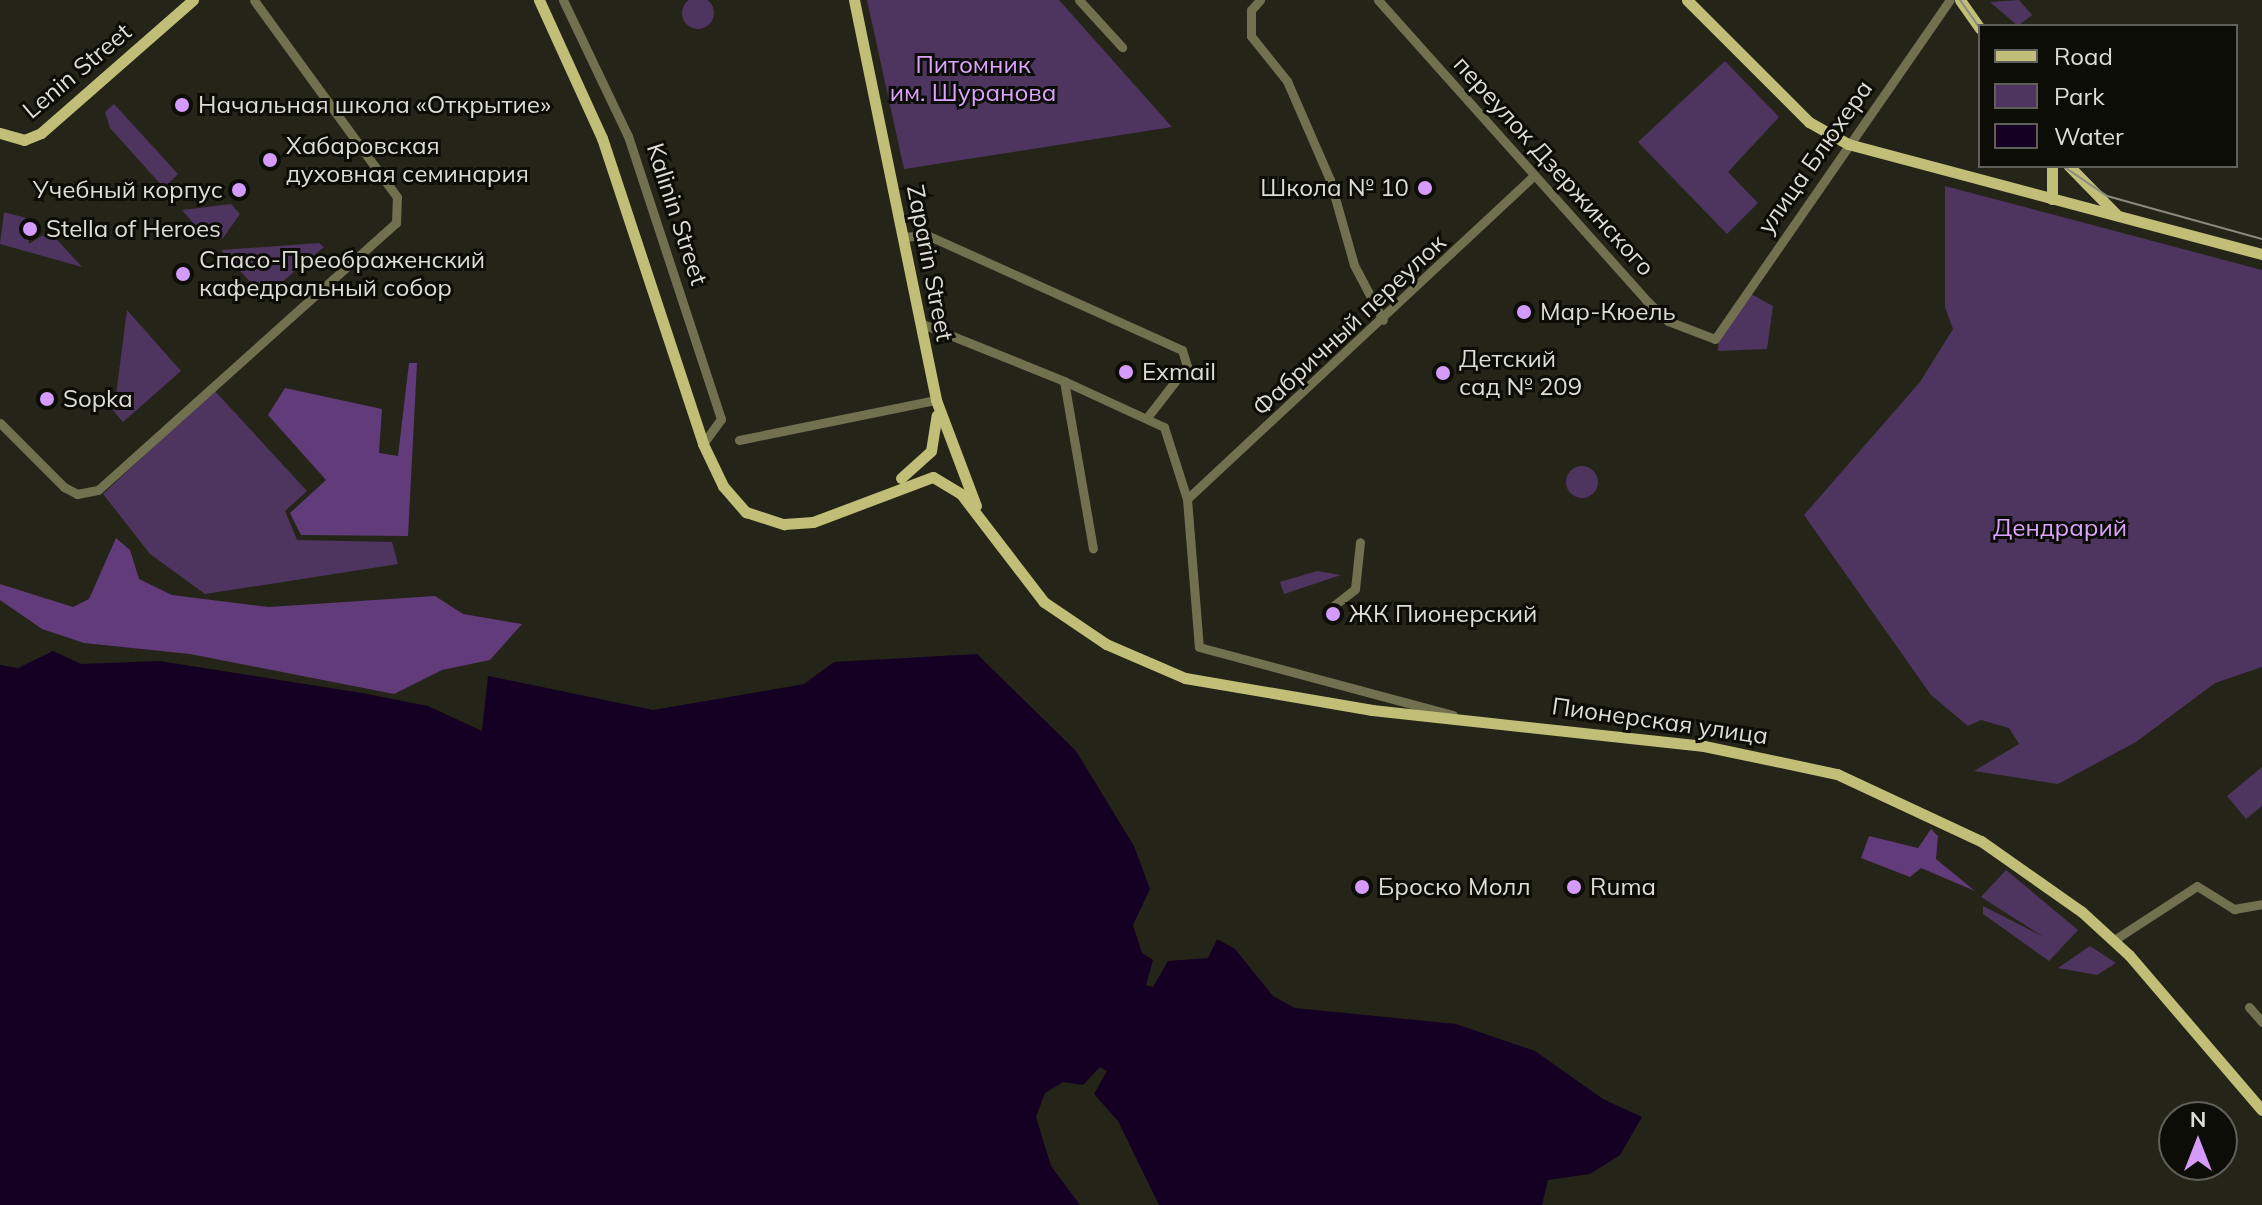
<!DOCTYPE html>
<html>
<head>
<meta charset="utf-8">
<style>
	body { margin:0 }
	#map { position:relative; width:2262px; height:1205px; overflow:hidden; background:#242418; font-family:Mulish,sans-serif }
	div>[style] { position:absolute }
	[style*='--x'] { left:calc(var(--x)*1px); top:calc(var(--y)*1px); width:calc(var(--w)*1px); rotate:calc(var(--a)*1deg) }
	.green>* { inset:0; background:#4e355f }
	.round { border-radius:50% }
	.forest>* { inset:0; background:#623b7a }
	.water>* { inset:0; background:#140022 }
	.minor>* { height:9px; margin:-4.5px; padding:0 4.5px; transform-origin:4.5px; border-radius:4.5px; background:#71704f }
	.major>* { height:11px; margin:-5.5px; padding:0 5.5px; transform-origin:5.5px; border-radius:5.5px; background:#c1be77 }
	.tram>* { height:2px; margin:-1px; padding:0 1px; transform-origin:1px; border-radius:1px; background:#8b8b81 }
	.dots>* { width:22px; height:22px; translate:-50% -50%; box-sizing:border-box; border:4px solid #0d0d08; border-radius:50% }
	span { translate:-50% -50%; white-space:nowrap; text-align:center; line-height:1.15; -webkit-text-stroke:6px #0d0d08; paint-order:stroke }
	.park-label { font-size:24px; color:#dba3ff }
	.street-label { font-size:24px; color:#ddddd5 }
	.poi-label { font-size:24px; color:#ddddd5 }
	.left { translate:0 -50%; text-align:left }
	.right { translate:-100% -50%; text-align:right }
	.legend { position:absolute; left:1978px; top:24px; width:260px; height:144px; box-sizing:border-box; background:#0d0d08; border:2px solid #60605a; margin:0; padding:10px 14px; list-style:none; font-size:24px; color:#ddddd5 }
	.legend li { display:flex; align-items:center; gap:16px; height:40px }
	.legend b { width:40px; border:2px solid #60605a }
	.north { position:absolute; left:2158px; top:1101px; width:80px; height:80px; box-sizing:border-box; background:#0d0d08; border:2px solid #60605a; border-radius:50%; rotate:0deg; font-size:22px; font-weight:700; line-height:32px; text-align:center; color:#ddddd5 }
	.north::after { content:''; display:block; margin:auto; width:28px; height:36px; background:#d59bfa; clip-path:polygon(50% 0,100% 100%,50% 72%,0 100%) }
</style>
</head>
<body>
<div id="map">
	<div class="green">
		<div class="round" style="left:682px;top:-3px;width:32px;height:32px"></div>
		<div style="clip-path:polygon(867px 0,1059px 0,1172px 127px,904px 169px)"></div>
		<div style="clip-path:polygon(2019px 0,2032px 15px,2018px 26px,1990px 2px)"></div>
		<div style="clip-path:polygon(1725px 61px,1779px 117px,1728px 172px,1758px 203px,1727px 234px,1638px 142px)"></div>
		<div style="clip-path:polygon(114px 104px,178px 174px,164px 188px,110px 128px,105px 112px)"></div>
		<div style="clip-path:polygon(1945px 186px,2262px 270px,2262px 667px,2215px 683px,2136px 742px,2058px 784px,1974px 771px,2019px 744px,2009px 728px,1981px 720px,1968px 726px,1931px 695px,1804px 515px,1920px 382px,1953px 329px,1945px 307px)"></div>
		<div style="clip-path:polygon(231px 204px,240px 214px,223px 238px,200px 231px,182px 210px)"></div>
		<div style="clip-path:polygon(4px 212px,26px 218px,29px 244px,49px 231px,82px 267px,0 244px)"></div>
		<div style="clip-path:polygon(319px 243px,324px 247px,264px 297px,221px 250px)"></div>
		<div style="clip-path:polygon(1749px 293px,1773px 306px,1767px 349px,1718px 351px,1719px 336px)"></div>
		<div style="clip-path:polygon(127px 310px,181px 371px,123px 422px,107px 403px,116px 395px)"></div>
		<div style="clip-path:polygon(214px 390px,307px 491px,285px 511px,297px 540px,392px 542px,398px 564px,205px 594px,150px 554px,103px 494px)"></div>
		<div class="round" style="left:1566px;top:466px;width:32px;height:32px"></div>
		<div style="clip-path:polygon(1317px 571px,1341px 575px,1284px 594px,1280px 582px)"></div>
		<div style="clip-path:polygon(2262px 767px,2262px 806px,2246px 819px,2227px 796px)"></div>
		<div style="clip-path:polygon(2006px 870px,2078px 930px,2049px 961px,1983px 914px,1983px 906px,2044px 937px,1981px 897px)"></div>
		<div style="clip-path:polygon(2090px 946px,2116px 963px,2097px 975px,2058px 968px)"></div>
	</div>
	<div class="forest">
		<div style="clip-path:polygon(409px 363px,417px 363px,408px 536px,301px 535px,290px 513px,326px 480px,268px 415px,285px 388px,382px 409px,379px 453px,398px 456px)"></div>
		<div style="clip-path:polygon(116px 538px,130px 550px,139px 579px,172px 595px,269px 607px,435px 596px,463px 614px,522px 624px,490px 660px,442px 670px,394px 694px,190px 654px,84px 643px,42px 629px,0 600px,0 584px,73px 607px,89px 599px)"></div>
		<div style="clip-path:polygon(1931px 829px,1938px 836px,1936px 859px,1975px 891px,1921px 868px,1910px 877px,1861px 858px,1869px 836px,1918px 848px)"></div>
	</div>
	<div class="water">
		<div style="clip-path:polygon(53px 651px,81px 664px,160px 661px,362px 693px,428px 706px,482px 731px,488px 676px,653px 710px,804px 684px,834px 662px,977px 654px,1076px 751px,1134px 846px,1150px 889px,1133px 925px,1142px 953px,1153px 960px,1146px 985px,1153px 987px,1168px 961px,1208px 958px,1217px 939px,1235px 949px,1273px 996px,1295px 1008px,1456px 1024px,1535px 1051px,1603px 1099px,1642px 1117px,1620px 1155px,1590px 1174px,1548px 1180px,1542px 1205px,1159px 1205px,1118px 1121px,1094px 1094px,1107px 1071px,1100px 1067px,1083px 1085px,1063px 1082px,1045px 1093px,1036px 1117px,1051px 1166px,1080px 1205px,0 1205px,0 665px,18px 668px)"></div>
	</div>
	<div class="minor">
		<div style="--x:563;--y:0;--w:151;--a:64.5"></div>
		<div style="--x:628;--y:136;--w:298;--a:71.8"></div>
		<div style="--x:721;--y:419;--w:31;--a:126"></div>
		<div style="--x:1079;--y:0;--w:64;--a:47.5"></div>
		<div style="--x:1260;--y:0;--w:13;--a:132"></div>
		<div style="--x:1251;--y:10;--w:26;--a:90"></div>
		<div style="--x:1251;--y:36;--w:58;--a:51.3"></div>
		<div style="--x:1287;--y:81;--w:108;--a:66.5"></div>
		<div style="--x:1330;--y:180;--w:88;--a:74.2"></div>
		<div style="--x:1354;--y:265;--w:62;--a:62.2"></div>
		<div style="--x:1378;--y:0;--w:402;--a:48.2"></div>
		<div style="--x:1646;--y:300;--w:30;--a:44"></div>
		<div style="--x:1668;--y:321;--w:50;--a:21"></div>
		<div style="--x:1715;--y:339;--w:412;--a:-55.3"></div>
		<div style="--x:903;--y:237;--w:24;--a:-5"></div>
		<div style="--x:927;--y:235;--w:280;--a:24.3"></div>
		<div style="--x:1182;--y:350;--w:17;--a:73"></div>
		<div style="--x:1187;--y:366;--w:62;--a:127.8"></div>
		<div style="--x:920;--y:323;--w:155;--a:21.9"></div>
		<div style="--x:1064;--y:381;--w:170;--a:80.2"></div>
		<div style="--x:1064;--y:381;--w:110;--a:24.7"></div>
		<div style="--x:1164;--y:427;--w:76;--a:72.3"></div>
		<div style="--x:1187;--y:499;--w:148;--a:85.4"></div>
		<div style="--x:1199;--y:647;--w:263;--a:15"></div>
		<div style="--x:0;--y:423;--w:91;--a:45"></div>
		<div style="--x:64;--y:487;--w:15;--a:28"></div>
		<div style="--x:77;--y:494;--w:21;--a:-11"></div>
		<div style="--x:98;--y:490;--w:400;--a:-41.9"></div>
		<div style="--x:396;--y:223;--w:26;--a:-88"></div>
		<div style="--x:397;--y:197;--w:243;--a:-126"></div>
		<div style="--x:739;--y:440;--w:201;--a:-11.5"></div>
		<div style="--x:1187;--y:499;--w:475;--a:-43"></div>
		<div style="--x:1332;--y:607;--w:29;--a:-38"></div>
		<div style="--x:1355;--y:589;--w:47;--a:-83.9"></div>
		<div style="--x:2114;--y:940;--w:99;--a:-33"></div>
		<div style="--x:2197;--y:886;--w:44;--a:31.9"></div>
		<div style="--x:2234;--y:909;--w:28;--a:-10"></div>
		<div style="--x:2249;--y:1007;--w:20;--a:49"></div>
	</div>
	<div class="major">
		<div style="--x:539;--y:0;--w:152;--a:65.5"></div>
		<div style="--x:602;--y:138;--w:322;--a:71.7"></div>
		<div style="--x:703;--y:444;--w:47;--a:64.5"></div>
		<div style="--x:723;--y:486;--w:35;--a:49"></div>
		<div style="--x:746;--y:512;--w:40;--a:18"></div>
		<div style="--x:784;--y:524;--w:29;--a:-4"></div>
		<div style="--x:813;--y:522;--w:128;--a:-20.6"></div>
		<div style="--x:933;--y:477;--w:33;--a:31"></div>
		<div style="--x:961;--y:494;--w:136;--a:52.5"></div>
		<div style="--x:1044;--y:602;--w:75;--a:34.1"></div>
		<div style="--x:1106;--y:644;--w:86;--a:23.3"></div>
		<div style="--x:1185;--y:678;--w:190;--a:9.7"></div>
		<div style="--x:1372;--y:710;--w:334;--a:6.2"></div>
		<div style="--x:1704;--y:746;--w:136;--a:11.9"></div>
		<div style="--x:1837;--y:774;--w:159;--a:25"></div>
		<div style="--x:1981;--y:841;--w:123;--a:35.1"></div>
		<div style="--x:2082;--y:912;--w:64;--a:42.5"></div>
		<div style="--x:2129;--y:955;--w:204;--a:49.4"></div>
		<div style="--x:854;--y:0;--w:408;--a:78.4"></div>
		<div style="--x:936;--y:400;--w:113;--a:69.3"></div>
		<div style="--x:1687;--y:0;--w:173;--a:45"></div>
		<div style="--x:1809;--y:122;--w:45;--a:29.4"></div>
		<div style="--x:1848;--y:144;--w:428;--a:14.9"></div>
		<div style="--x:1960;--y:0;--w:35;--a:55"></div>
		<div style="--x:0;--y:133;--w:25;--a:16"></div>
		<div style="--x:24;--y:140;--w:18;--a:-22"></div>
		<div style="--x:41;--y:133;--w:202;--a:-41.2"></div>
		<div style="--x:2069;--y:166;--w:69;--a:45.6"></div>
		<div style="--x:2052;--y:199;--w:33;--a:-90"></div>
		<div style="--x:901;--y:478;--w:40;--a:-42"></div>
		<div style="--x:931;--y:451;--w:36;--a:-81"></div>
	</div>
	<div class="tram">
		<div style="--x:1960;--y:0;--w:35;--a:55"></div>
		<div style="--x:2063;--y:166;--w:53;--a:34.3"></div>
		<div style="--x:2107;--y:196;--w:161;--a:15.5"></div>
	</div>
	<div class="dots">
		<div style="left:182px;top:105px;background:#d59bfa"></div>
		<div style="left:270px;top:160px;background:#d59bfa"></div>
		<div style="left:1425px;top:188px;background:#d59bfa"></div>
		<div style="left:239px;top:190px;background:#d59bfa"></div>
		<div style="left:30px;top:229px;background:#d59bfa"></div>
		<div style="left:183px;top:274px;background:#d59bfa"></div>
		<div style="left:1524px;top:312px;background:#d59bfa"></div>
		<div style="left:1126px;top:372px;background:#d59bfa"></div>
		<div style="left:1443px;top:373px;background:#d59bfa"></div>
		<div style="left:47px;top:399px;background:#d59bfa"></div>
		<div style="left:1333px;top:614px;background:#d59bfa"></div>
		<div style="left:1362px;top:887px;background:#d59bfa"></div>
		<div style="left:1574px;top:887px;background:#d59bfa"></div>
	</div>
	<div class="park-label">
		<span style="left:973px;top:79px">Питомник<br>им. Шуранова</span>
		<span style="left:2060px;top:528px">Дендрарий</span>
	</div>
	<div class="street-label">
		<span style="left:77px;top:71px;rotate:-40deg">Lenin Street</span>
		<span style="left:1815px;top:157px;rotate:-55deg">улица Блюхера</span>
		<span style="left:1554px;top:166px;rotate:48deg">переулок Дзержинского</span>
		<span style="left:677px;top:214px;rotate:72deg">Kalinin Street</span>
		<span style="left:930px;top:263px;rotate:79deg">Zaparin Street</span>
		<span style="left:1349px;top:325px;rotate:-43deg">Фабричный переулок</span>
		<span style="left:1660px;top:721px;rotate:8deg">Пионерская улица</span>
	</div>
	<div class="poi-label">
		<span class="left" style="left:198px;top:105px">Начальная школа «Открытие»</span>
		<span class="left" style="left:286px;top:160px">Хабаровская<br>духовная семинария</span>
		<span class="right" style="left:1409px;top:188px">Школа № 10</span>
		<span class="right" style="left:223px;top:190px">Учебный корпус</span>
		<span class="left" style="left:46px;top:229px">Stella of Heroes</span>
		<span class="left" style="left:199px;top:274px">Спасо-Преображенский<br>кафедральный собор</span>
		<span class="left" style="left:1540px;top:312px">Мар-Кюель</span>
		<span class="left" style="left:1459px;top:373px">Детский<br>сад № 209</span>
		<span class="left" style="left:1142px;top:372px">Exmail</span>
		<span class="left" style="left:63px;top:399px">Sopka</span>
		<span class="left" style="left:1349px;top:614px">ЖК Пионерский</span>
		<span class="left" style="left:1378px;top:887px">Броско Молл</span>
		<span class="left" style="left:1590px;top:887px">Ruma</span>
	</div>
	<ul class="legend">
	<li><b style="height:10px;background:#c1be77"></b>Road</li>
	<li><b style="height:22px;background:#4e355f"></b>Park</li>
	<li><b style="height:22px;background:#140022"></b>Water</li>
	</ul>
	<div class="north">N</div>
</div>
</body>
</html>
